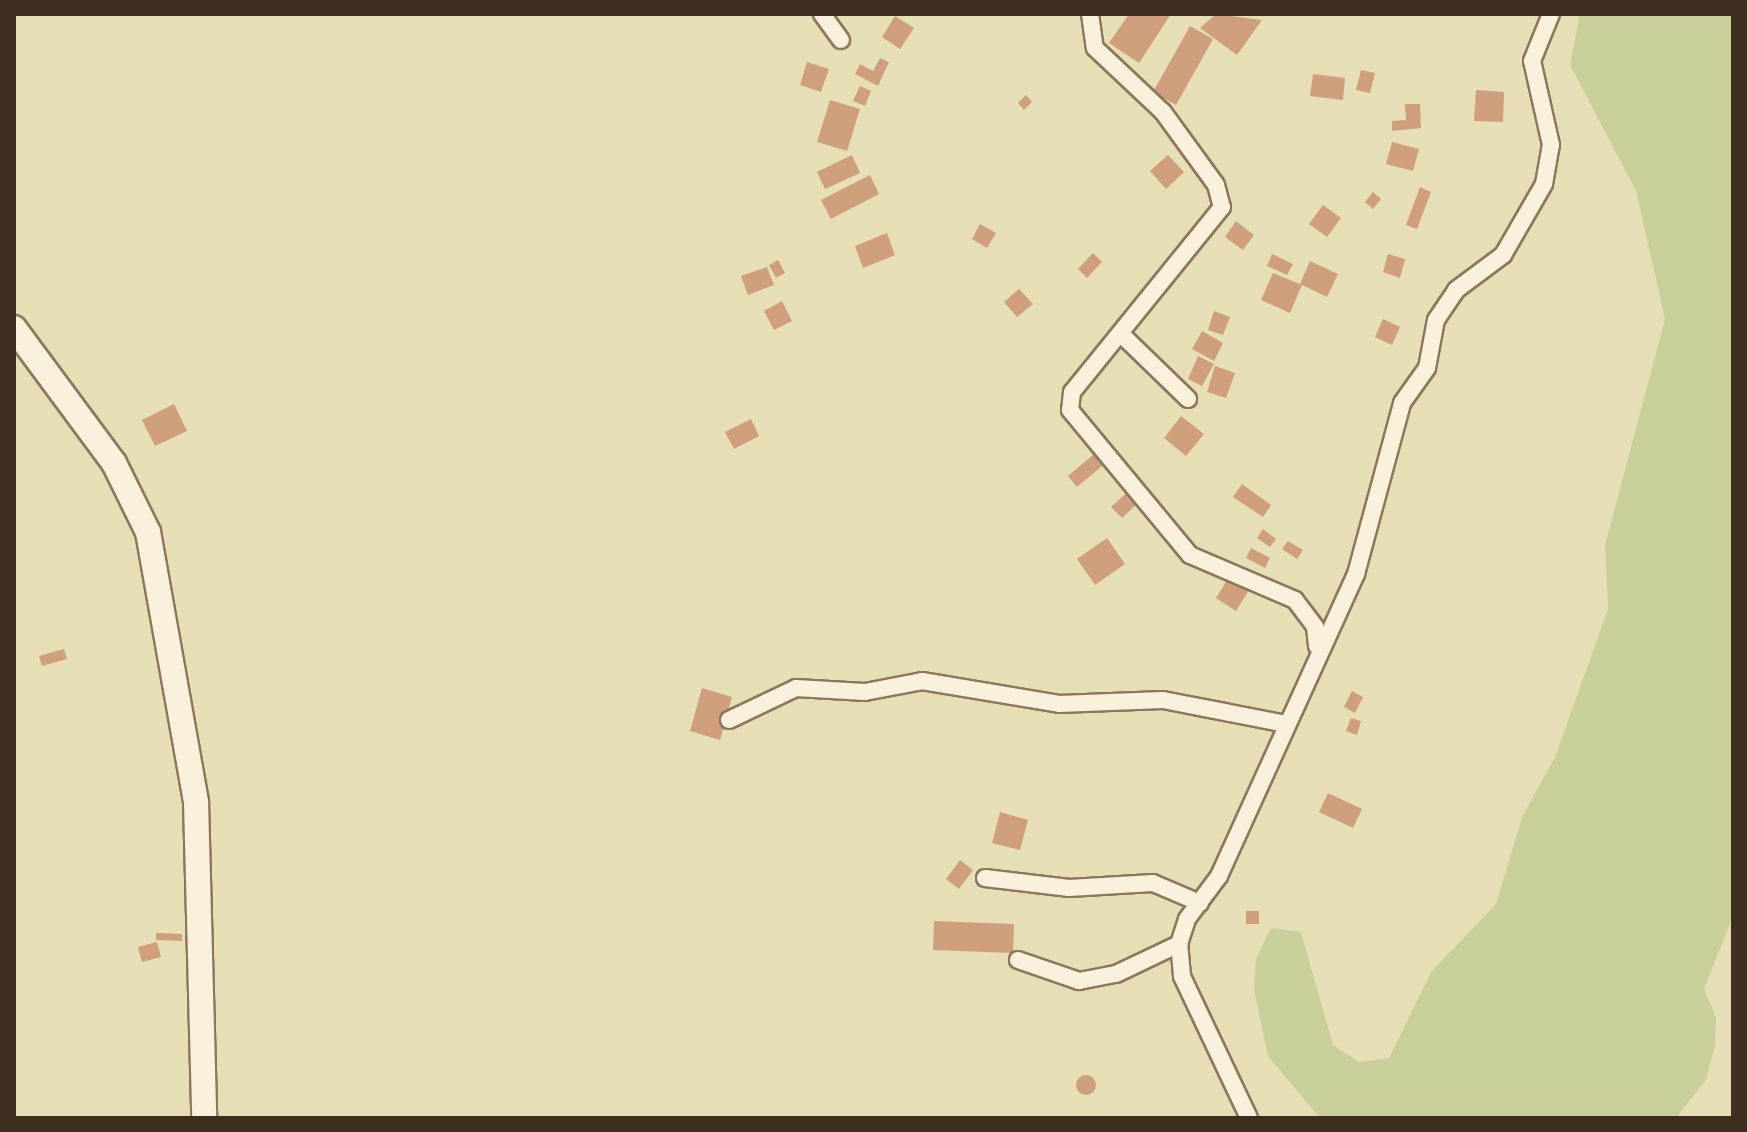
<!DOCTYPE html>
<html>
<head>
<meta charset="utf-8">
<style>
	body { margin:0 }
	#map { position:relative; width:1747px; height:1132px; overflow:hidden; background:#f0e4c8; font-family:"Roboto Serif",serif }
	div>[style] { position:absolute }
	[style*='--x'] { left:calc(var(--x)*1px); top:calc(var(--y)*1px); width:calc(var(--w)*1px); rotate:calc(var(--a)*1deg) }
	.farmland>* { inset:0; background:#e6deb5 }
	.green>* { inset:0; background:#c9cf9b }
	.building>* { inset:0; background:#cf9f7d }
	.round { border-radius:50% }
	.roads { filter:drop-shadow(2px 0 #8d765c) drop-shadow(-2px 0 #8d765c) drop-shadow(0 2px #8d765c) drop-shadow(0 -2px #8d765c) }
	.street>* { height:16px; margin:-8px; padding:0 8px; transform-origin:8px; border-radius:8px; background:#faf1dc }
	.secondary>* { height:24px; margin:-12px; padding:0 12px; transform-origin:12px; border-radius:12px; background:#faf1dc }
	span { translate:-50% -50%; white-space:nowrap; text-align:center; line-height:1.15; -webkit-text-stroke:7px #f7eed8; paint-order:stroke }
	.frame { position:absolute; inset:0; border:16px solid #3d2e20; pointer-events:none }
</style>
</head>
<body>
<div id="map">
	<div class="farmland">
		<div style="clip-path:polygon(14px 14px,1580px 14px,1570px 65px,1636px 191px,1665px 319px,1605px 545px,1608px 609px,1599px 639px,1555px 758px,1522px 817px,1496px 905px,1431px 972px,1389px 1058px,1359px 1062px,1333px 1045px,1320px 1018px,1311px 960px,1254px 990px,1268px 1055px,1320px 1118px,14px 1118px)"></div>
		<div style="clip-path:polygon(1733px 916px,1733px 1118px,1676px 1118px,1706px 1080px,1715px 1046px,1716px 1017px,1704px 989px)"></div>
	</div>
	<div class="green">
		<div style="clip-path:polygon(1580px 14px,1733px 14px,1733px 916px,1704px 989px,1716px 1017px,1715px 1046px,1706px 1080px,1676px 1118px,1320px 1118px,1268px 1056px,1254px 990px,1256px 959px,1271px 928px,1301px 932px,1333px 1045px,1359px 1062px,1389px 1058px,1431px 972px,1496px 904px,1522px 817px,1555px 757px,1608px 609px,1605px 545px,1665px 319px,1636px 191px,1570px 65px)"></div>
	</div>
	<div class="building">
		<div style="clip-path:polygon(1129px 14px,1171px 14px,1139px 63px,1109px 43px)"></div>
		<div style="clip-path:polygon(1216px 14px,1262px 20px,1237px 55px,1200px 28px)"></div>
		<div style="clip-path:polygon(895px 16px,914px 28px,900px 49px,882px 37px)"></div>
		<div style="clip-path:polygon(1190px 26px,1213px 39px,1176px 105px,1153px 92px)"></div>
		<div style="clip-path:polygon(880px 58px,889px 62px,878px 86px,855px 74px,860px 64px,873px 71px)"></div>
		<div style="clip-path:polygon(807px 62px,829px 69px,821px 92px,800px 85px)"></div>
		<div style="clip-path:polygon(1361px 70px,1375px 73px,1370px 93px,1356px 90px)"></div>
		<div style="clip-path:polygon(1313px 74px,1345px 78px,1343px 100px,1310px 96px)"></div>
		<div style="clip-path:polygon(860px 86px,871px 91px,865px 106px,853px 101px)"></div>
		<div style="clip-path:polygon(1476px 90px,1504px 92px,1503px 122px,1474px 121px)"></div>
		<div style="clip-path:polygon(1026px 95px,1032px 102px,1024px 110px,1018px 103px)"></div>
		<div style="clip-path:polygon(830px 100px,860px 109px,847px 151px,817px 142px)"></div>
		<div style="clip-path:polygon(1405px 104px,1420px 104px,1421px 128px,1392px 131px,1392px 121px,1406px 120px)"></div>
		<div style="clip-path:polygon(1392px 142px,1419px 149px,1413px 171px,1386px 164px)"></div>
		<div style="clip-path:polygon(852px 155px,860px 173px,825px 189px,817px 172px)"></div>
		<div style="clip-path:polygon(1168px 155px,1184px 172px,1166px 189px,1150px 171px)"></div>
		<div style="clip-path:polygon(870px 175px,879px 194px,831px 219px,821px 200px)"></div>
		<div style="clip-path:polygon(1420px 187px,1431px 192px,1417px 229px,1406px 225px)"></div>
		<div style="clip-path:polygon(1373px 192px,1381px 199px,1373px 209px,1365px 202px)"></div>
		<div style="clip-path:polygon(1323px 205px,1341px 218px,1327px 237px,1309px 224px)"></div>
		<div style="clip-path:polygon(1236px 221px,1254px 235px,1243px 250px,1225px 237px)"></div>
		<div style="clip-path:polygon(980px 224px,996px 233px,987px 248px,972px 239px)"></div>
		<div style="clip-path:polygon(887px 233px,895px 255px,863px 268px,855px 246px)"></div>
		<div style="clip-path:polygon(1093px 253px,1102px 262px,1087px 278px,1078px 269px)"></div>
		<div style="clip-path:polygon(1272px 254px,1293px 264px,1287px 275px,1267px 266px)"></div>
		<div style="clip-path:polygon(1388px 254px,1405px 259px,1400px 278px,1383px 272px)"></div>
		<div style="clip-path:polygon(778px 260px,785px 273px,776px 278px,769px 265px)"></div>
		<div style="clip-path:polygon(1310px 261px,1338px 274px,1327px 297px,1300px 284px)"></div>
		<div style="clip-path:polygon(767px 267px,774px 285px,748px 295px,741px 276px)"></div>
		<div style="clip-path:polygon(1273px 273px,1302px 285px,1290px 313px,1261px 300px)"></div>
		<div style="clip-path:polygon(1019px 289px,1033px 304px,1017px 317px,1004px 302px)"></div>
		<div style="clip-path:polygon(782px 301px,792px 321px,774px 330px,764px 311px)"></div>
		<div style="clip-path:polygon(1214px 311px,1230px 317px,1223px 335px,1208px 330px)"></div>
		<div style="clip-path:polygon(1383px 319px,1400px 327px,1392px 345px,1375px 337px)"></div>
		<div style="clip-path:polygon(1202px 331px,1223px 343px,1214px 361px,1192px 349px)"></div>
		<div style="clip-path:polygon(1198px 356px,1214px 364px,1202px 386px,1188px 379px)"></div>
		<div style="clip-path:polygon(1215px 366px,1235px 373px,1226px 398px,1207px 392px)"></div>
		<div style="clip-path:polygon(174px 404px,187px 431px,155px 446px,142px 420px)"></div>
		<div style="clip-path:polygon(1181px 416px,1204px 434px,1186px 456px,1164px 438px)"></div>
		<div style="clip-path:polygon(751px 419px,759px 436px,734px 449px,725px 432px)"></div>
		<div style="clip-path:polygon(1099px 450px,1108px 461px,1077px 487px,1068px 476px)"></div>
		<div style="clip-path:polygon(1242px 484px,1271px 505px,1263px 517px,1233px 497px)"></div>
		<div style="clip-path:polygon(1132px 488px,1142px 499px,1122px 518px,1111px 507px)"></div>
		<div style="clip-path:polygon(1263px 529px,1276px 539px,1270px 547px,1257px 538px)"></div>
		<div style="clip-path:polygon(1107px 538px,1125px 564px,1095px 585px,1077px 559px)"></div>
		<div style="clip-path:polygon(1288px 541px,1303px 550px,1297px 559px,1282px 549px)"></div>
		<div style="clip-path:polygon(1251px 548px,1270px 558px,1265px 568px,1246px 558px)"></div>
		<div style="clip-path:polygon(1229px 577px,1249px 590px,1236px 611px,1216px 598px)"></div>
		<div style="clip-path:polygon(64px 649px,67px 659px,42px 666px,39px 656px)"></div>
		<div style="clip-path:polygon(702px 688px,732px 697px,720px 740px,690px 731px)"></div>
		<div style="clip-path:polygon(1352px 691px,1363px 697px,1355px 713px,1344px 707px)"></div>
		<div style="clip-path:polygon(1351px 718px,1361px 721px,1357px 735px,1346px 731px)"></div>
		<div style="clip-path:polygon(1328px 793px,1362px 809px,1353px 828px,1319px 812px)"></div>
		<div style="clip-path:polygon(1000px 812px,1028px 820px,1020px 850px,992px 843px)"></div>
		<div style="clip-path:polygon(960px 860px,973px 870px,959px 889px,946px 879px)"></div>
		<div style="clip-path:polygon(1246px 911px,1259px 911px,1259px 924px,1246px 924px)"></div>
		<div style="clip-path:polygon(934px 921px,1014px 924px,1013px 953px,933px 950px)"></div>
		<div style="clip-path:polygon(156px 933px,182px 934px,182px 941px,156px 940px)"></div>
		<div style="clip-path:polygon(157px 942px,161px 957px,142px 962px,138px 947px)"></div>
		<div class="round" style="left:1076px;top:1075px;width:20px;height:20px"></div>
	</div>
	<div class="roads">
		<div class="street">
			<div style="--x:822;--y:14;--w:32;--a:54"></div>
			<div style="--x:1090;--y:14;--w:34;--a:82"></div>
			<div style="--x:1095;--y:48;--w:93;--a:43.3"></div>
			<div style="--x:1163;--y:112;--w:90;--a:54"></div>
			<div style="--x:1216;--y:185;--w:23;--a:75"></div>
			<div style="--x:1222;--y:207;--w:238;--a:129"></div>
			<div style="--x:1072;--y:392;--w:18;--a:96"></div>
			<div style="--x:1070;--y:410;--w:188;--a:50.4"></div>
			<div style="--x:1190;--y:555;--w:114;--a:23.2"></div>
			<div style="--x:1295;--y:600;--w:34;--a:53"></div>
			<div style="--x:1315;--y:627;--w:19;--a:84"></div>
			<div style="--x:1122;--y:335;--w:92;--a:44.1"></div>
			<div style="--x:729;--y:720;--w:74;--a:-25.5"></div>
			<div style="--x:796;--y:688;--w:69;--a:3.3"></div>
			<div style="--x:865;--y:692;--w:58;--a:-10.9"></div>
			<div style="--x:922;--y:681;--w:139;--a:9.5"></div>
			<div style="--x:1059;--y:704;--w:104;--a:-2.2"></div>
			<div style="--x:1163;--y:700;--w:126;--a:11"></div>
			<div style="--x:985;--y:878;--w:85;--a:6.8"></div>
			<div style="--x:1069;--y:888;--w:84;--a:-3.4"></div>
			<div style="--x:1153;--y:883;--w:51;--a:23.1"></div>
			<div style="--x:1018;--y:960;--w:65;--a:19"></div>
			<div style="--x:1079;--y:981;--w:38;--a:-11"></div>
			<div style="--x:1116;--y:974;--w:70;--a:-25.5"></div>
			<div style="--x:1249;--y:1118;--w:157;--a:-115.3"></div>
			<div style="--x:1182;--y:976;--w:32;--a:-95"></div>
			<div style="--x:1179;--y:944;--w:26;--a:-72"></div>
			<div style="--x:1187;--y:919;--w:54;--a:-53.3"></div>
			<div style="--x:1219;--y:876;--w:332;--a:-65.6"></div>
			<div style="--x:1356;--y:574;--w:177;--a:-74.9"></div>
			<div style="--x:1402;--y:403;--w:43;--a:-54.5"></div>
			<div style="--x:1427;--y:368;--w:49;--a:-79.4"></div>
			<div style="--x:1436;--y:320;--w:36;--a:-56"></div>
			<div style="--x:1456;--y:290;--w:59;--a:-36.7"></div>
			<div style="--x:1503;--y:255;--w:82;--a:-60"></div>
			<div style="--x:1544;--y:184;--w:40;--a:-80"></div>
			<div style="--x:1551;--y:145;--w:86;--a:-102.7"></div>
			<div style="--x:1532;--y:61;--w:51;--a:-68"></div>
		</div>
		<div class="secondary">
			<div style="--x:14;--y:328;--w:168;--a:53.5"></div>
			<div style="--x:114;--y:463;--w:77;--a:63.8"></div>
			<div style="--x:148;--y:532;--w:274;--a:79.9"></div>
			<div style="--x:196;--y:802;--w:316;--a:88.5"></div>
		</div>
	</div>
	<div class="frame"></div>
</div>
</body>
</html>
